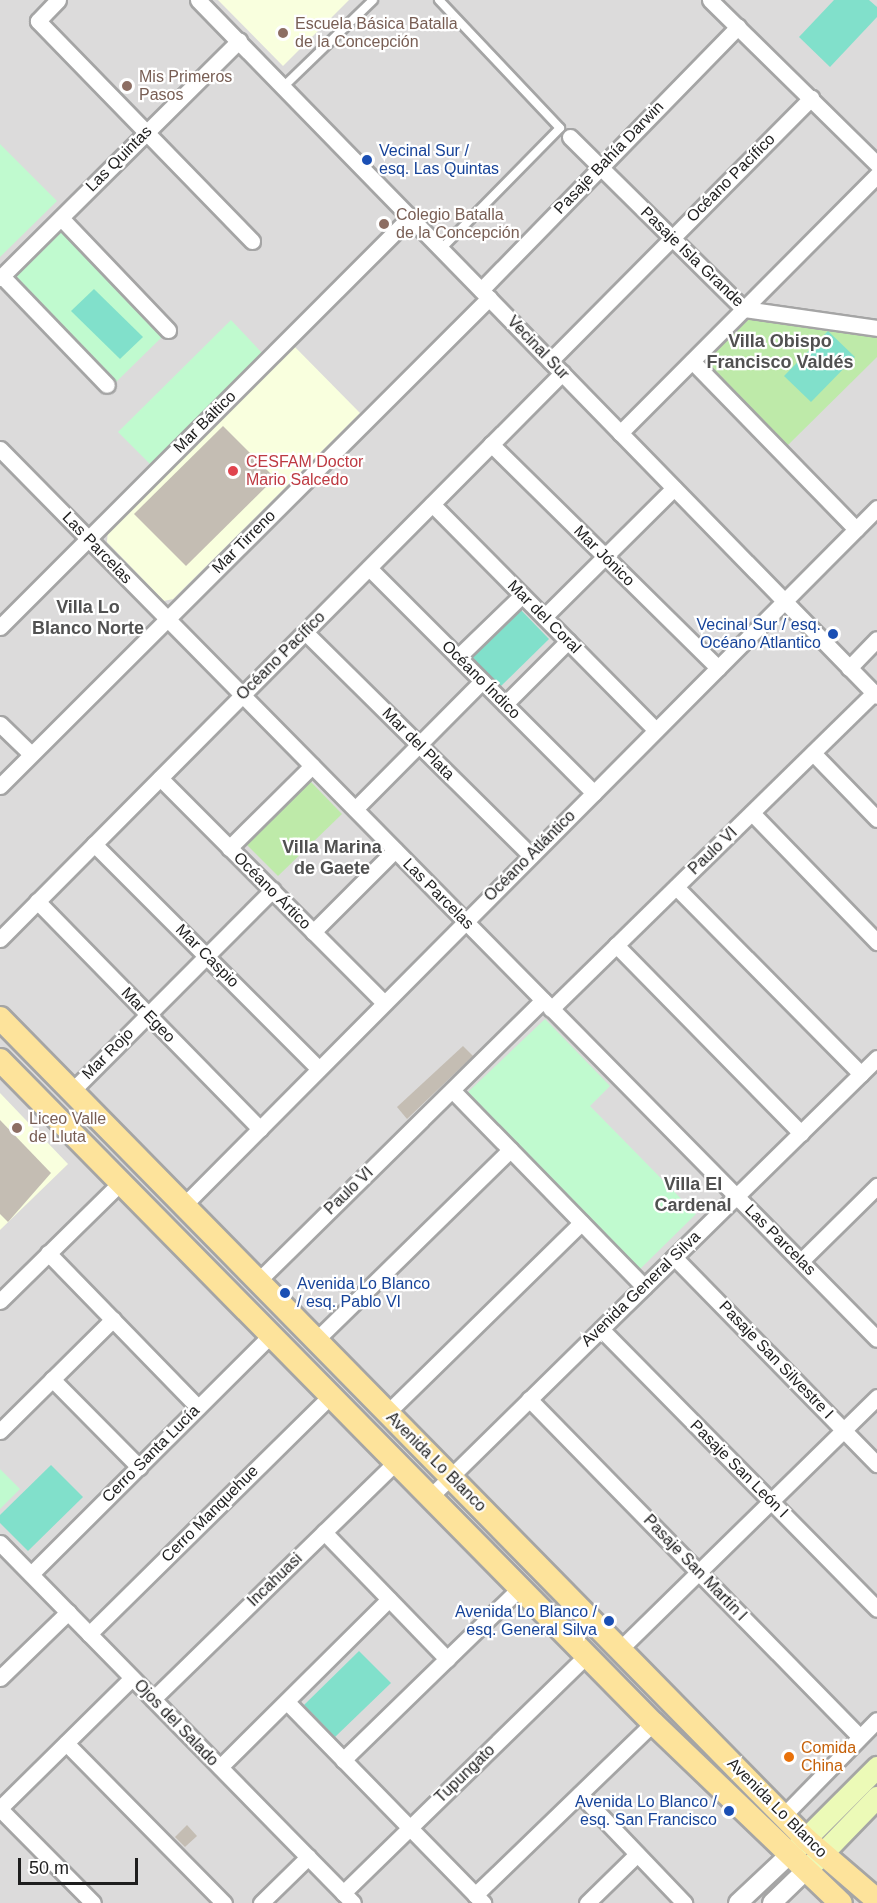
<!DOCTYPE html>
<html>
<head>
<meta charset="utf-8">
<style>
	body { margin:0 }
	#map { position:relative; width:877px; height:1903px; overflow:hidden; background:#efeee4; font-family:Helvetica,sans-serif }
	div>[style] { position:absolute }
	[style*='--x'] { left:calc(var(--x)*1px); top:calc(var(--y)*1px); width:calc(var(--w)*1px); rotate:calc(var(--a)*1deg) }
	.residential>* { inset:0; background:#dcdbdb }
	.education>* { inset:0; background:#f9ffde }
	.grass>* { inset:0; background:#beeaa9 }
	.park>* { inset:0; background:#c0facf }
	.pitch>* { inset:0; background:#81e0cb }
	.building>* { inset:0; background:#c4bdb3 }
	.roads { filter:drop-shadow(2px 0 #a5a5a5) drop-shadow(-2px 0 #a5a5a5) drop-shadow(0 2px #a5a5a5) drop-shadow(0 -2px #a5a5a5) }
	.service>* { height:8px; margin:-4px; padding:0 4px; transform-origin:4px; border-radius:4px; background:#fff }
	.minor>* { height:15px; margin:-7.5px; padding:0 7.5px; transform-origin:7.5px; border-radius:7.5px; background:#fff }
	.tertiary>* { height:18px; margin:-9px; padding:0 9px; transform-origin:9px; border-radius:9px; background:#fff }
	.secondary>* { height:21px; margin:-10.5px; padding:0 10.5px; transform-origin:10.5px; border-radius:10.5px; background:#ecfab7 }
	.primary>* { height:22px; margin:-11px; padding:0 11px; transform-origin:11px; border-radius:11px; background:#fde39b }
	.dots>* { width:16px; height:16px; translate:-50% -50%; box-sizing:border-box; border:3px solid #fff; border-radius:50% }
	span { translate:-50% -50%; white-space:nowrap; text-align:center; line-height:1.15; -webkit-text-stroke:4.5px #fff; paint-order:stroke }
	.education-label { font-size:16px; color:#785e54 }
	.left { translate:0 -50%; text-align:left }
	.transit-label { font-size:16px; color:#164399 }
	.right { translate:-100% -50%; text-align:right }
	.street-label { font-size:16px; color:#1e1e1e }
	.health-label { font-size:16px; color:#be3a42 }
	.food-label { font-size:16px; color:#c56008 }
	.neighbourhood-label { font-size:18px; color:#515151; font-weight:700 }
	.scale { position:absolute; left:18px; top:1858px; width:120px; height:27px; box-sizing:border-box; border:3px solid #1e1e1e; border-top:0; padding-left:8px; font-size:18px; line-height:21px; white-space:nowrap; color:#1e1e1e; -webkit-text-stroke:4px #fff; paint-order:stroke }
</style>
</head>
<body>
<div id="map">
	<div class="residential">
		<div style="clip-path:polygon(0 0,877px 0,877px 1903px,0 1903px)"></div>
	</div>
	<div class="education">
		<div style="clip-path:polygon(218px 0,349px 0,283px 66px)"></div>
		<div style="clip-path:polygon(290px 342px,360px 413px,173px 599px,164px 601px,107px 542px,108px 529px)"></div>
		<div style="clip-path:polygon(0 1093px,68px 1164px,0 1230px)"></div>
	</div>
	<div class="grass">
		<div style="clip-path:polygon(749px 319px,877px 337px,877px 357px,786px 447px,704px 363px)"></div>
		<div style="clip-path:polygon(310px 781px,342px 814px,278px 876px,246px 844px)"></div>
	</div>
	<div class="park">
		<div style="clip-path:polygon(0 144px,57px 201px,0 257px)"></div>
		<div style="clip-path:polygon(61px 232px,164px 335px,115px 383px,13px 279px)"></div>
		<div style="clip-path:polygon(231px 320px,262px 353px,150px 464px,118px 432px)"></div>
		<div style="clip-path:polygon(545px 1019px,610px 1086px,590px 1106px,696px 1214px,640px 1269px,467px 1093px)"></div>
		<div style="clip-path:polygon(0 1469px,20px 1489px,0 1509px)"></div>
	</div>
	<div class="pitch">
		<div style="clip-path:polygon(834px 0,869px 0,877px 7px,877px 17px,830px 67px,799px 37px)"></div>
		<div style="clip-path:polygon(94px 289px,143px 337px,120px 359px,71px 311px)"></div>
		<div style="clip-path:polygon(828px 331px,855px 357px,811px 402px,784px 376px)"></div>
		<div style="clip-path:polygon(520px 609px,549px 639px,500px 687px,471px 657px)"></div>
		<div style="clip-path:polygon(51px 1465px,83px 1497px,28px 1551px,0 1523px,0 1515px)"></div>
		<div style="clip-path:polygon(359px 1651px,391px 1683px,335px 1737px,304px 1705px)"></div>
	</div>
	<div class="building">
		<div style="clip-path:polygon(223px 426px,275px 478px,186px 566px,134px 514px)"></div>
		<div style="clip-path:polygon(463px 1046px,473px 1056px,407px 1119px,397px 1107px)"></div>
		<div style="clip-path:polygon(0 1120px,51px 1173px,8px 1222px,0 1214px)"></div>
		<div style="clip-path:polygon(187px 1825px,197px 1836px,185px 1847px,175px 1837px)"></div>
	</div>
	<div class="roads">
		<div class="service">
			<div style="--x:439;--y:0;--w:176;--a:46.6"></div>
			<div style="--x:560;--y:128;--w:170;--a:134.5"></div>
			<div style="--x:283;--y:87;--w:125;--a:-44"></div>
		</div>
		<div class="minor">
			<div style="--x:58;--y:0;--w:29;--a:134"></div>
			<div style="--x:38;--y:21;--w:307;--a:45.8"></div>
			<div style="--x:198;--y:0;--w:972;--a:45.71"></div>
			<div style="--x:710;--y:0;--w:234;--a:44.5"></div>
			<div style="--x:570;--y:137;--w:245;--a:44.7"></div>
			<div style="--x:744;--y:309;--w:134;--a:8.1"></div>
			<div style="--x:61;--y:218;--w:155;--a:46.3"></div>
			<div style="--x:2;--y:276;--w:151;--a:46.1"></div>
			<div style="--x:0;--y:278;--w:337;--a:-44.8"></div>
			<div style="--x:481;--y:290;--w:368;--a:-45.7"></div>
			<div style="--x:550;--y:361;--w:371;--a:-45.2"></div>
			<div style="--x:692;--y:361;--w:235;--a:45.7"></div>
			<div style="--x:620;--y:433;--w:364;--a:-45.1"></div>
			<div style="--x:491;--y:444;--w:319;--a:44.6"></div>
			<div style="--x:0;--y:449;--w:1249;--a:45.42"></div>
			<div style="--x:432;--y:504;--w:318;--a:45.3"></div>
			<div style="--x:369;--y:568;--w:318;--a:45"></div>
			<div style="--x:544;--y:617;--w:183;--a:-44.8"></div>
			<div style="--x:0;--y:627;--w:580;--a:-45"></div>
			<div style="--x:305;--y:632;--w:318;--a:44.7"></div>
			<div style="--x:458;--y:657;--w:89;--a:-44.1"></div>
			<div style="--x:849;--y:668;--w:40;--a:-46"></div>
			<div style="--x:505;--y:704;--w:89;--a:-45"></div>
			<div style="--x:0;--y:724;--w:43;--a:44.1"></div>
			<div style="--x:813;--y:753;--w:92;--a:45.9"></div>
			<div style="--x:160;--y:778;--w:317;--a:45.1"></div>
			<div style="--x:0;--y:786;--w:691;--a:-44.94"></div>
			<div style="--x:355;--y:809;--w:180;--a:-45.2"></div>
			<div style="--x:752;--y:813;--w:180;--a:45.9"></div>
			<div style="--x:94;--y:844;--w:318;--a:45"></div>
			<div style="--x:229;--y:848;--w:117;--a:-44.7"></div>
			<div style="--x:676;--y:887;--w:263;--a:45.3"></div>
			<div style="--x:37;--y:901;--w:319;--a:45.6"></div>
			<div style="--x:313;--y:932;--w:116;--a:-45"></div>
			<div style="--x:0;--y:939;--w:798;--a:-45.2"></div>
			<div style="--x:616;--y:945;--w:264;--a:45.5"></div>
			<div style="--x:551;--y:1009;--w:452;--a:-44.4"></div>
			<div style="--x:452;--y:1090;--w:275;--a:45.7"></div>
			<div style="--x:72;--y:1091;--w:284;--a:-45.1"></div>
			<div style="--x:184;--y:1205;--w:983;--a:-45.16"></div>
			<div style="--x:48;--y:1253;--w:215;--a:45.8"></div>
			<div style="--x:674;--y:1257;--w:290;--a:45.6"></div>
			<div style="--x:801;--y:1261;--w:107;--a:-44.6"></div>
			<div style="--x:258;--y:1281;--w:400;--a:-44.6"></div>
			<div style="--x:0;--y:1301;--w:170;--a:-44.5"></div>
			<div style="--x:601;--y:1329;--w:393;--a:45.4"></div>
			<div style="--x:316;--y:1340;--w:272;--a:-44.4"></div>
			<div style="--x:52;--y:1379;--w:124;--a:45.3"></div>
			<div style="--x:529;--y:1399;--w:473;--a:45.6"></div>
			<div style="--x:387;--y:1413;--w:272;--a:-44.4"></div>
			<div style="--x:0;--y:1431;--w:159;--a:-44.7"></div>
			<div style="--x:431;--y:1496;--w:625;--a:-44.48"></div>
			<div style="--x:324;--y:1532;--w:177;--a:45.9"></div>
			<div style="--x:0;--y:1543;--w:504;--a:45.56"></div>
			<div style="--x:31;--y:1574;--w:339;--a:-44.9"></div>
			<div style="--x:89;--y:1634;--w:340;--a:-44.6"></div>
			<div style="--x:620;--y:1649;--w:360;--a:-44.4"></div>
			<div style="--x:0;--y:1678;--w:95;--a:-44.1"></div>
			<div style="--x:153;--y:1699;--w:341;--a:-44.3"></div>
			<div style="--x:287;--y:1702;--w:281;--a:45.7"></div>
			<div style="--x:66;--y:1743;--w:225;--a:45.4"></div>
			<div style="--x:343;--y:1760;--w:248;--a:-44.2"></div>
			<div style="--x:220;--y:1767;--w:238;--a:-44.8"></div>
			<div style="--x:580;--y:1794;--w:151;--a:46.3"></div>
			<div style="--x:0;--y:1808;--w:185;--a:-44.6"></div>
			<div style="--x:0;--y:1809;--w:132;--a:45.3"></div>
			<div style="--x:783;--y:1816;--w:134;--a:-45.6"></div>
			<div style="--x:343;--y:1893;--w:341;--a:-44.3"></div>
			<div style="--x:475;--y:1895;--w:248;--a:-44"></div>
			<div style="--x:261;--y:1903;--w:66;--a:-44.4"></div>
			<div style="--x:587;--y:1903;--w:70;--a:-44.4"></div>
		</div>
		<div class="tertiary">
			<div style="--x:738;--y:1903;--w:69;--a:-43.2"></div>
			<div style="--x:772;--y:1903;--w:45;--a:-44.1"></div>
		</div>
		<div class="secondary">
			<div style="--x:793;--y:1851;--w:119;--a:-45"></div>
			<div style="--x:811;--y:1865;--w:95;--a:-45.9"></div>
		</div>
		<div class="primary">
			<div style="--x:0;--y:1018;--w:1151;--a:45.53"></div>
			<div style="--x:806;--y:1839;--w:94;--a:40.7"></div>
			<div style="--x:0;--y:1060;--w:931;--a:45.44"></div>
			<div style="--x:653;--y:1723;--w:260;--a:43.8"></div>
		</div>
	</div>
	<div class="dots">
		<div style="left:283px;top:33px;background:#8d6e63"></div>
		<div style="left:127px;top:86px;background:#8d6e63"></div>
		<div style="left:367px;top:160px;background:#1a4fb4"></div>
		<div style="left:384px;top:224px;background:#8d6e63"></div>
		<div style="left:233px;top:471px;background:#e0444e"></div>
		<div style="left:833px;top:634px;background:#1a4fb4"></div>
		<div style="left:17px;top:1128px;background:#8d6e63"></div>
		<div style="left:285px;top:1293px;background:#1a4fb4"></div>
		<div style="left:609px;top:1621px;background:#1a4fb4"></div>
		<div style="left:789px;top:1757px;background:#e8710a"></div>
		<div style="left:729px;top:1811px;background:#1a4fb4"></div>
	</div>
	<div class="education-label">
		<span class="left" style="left:295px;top:33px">Escuela Básica Batalla<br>de la Concepción</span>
		<span class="left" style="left:139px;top:86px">Mis Primeros<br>Pasos</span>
		<span class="left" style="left:396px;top:224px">Colegio Batalla<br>de la Concepción</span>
		<span class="left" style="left:29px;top:1128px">Liceo Valle<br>de Lluta</span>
	</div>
	<div class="transit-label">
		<span class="left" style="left:379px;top:160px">Vecinal Sur /<br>esq. Las Quintas</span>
		<span class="right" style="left:821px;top:634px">Vecinal Sur / esq.<br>Océano Atlantico</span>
		<span class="left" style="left:297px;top:1293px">Avenida Lo Blanco<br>/ esq. Pablo VI</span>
		<span class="right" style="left:597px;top:1621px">Avenida Lo Blanco /<br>esq. General Silva</span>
		<span class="right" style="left:717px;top:1811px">Avenida Lo Blanco /<br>esq. San Francisco</span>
	</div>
	<div class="street-label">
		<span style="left:609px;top:158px;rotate:-46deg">Pasaje Bahía Darwin</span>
		<span style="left:119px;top:159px;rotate:-45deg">Las Quintas</span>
		<span style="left:731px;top:178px;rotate:-45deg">Océano Pacífico</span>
		<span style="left:692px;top:257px;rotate:44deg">Pasaje Isla Grande</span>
		<span style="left:538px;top:348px;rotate:46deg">Vecinal Sur</span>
		<span style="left:205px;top:422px;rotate:-45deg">Mar Báltico</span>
		<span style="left:244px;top:542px;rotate:-45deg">Mar Tirreno</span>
		<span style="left:97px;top:548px;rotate:46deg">Las Parcelas</span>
		<span style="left:604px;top:556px;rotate:45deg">Mar Jónico</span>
		<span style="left:544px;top:617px;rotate:45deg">Mar del Coral</span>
		<span style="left:281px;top:656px;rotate:-45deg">Océano Pacífico</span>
		<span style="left:481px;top:680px;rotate:45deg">Océano Índico</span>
		<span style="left:418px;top:744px;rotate:45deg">Mar del Plata</span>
		<span style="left:713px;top:851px;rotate:-44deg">Paulo VI</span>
		<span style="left:530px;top:856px;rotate:-45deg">Océano Atlántico</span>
		<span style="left:272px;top:891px;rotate:45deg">Océano Ártico</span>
		<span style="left:438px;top:894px;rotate:45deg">Las Parcelas</span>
		<span style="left:207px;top:956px;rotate:45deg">Mar Caspio</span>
		<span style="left:148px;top:1015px;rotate:46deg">Mar Egeo</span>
		<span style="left:108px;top:1054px;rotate:-45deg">Mar Rojo</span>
		<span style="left:349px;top:1191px;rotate:-44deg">Paulo VI</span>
		<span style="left:780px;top:1240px;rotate:45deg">Las Parcelas</span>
		<span style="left:641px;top:1289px;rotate:-44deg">Avenida General Silva</span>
		<span style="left:776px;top:1360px;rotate:46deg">Pasaje San Silvestre I</span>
		<span style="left:151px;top:1454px;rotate:-45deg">Cerro Santa Lucía</span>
		<span style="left:436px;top:1462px;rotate:45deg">Avenida Lo Blanco</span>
		<span style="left:739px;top:1469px;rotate:45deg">Pasaje San León I</span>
		<span style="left:210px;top:1514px;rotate:-45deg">Cerro Manquehue</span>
		<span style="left:695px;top:1568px;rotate:46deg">Pasaje San Martín I</span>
		<span style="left:275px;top:1580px;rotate:-44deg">Incahuasi</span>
		<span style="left:176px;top:1723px;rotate:46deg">Ojos del Salado</span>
		<span style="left:465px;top:1774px;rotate:-44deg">Tupungato</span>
		<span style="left:777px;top:1808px;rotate:45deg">Avenida Lo Blanco</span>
	</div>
	<div class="health-label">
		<span class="left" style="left:246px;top:471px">CESFAM Doctor<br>Mario Salcedo</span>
	</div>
	<div class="food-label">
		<span class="left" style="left:801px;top:1757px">Comida<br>China</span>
	</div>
	<div class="neighbourhood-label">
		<span style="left:780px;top:352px">Villa Obispo<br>Francisco Valdés</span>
		<span style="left:88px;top:618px">Villa Lo<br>Blanco Norte</span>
		<span style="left:332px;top:858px">Villa Marina<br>de Gaete</span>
		<span style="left:693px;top:1195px">Villa El<br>Cardenal</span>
	</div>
	<div class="scale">50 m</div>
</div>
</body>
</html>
